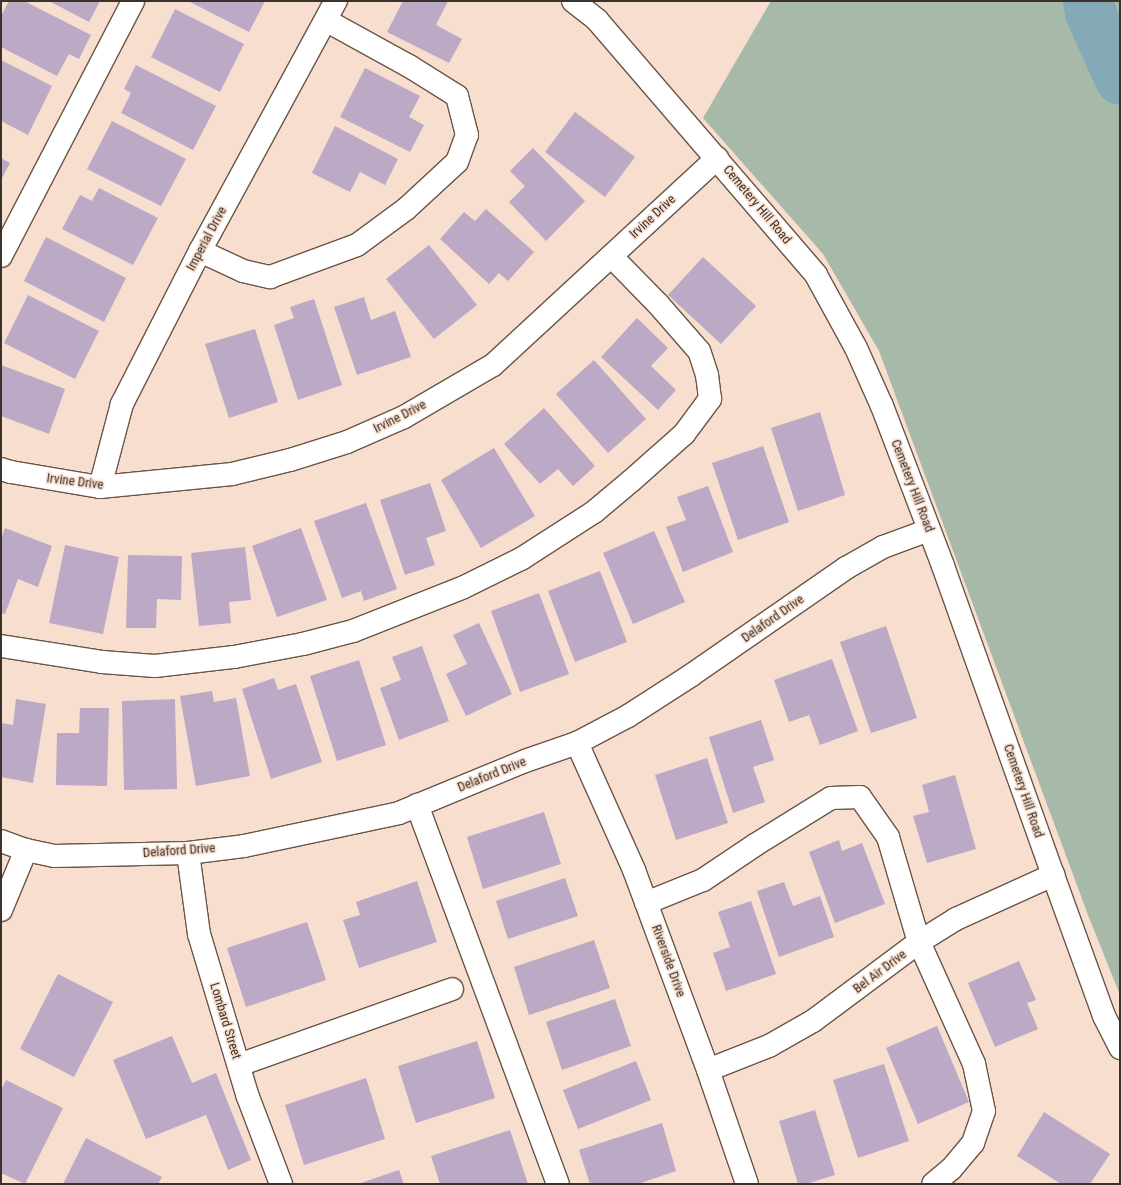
<!DOCTYPE html>
<html>
<head>
<meta charset="utf-8">
<style>
	body { margin:0 }
	#map { position:relative; width:1121px; height:1185px; overflow:hidden; background:#f7dece; font-family:"Roboto Condensed",sans-serif }
	div>[style] { position:absolute }
	[style*='--x'] { left:calc(var(--x)*1px); top:calc(var(--y)*1px); width:calc(var(--w)*1px); rotate:calc(var(--a)*1deg) }
	.green>* { inset:0; background:#a7b9a9 }
	.river>* { height:51px; margin:-25.5px; padding:0 25.5px; transform-origin:25.5px; border-radius:25.5px; background:#84a9b7 }
	.building>* { inset:0; background:#bba9c6 }
	.roads { filter:drop-shadow(1px 0 #6a5547) drop-shadow(-1px 0 #6a5547) drop-shadow(0 1px #6a5547) drop-shadow(0 -1px #6a5547) }
	.minor>* { height:22px; margin:-11px; padding:0 11px; transform-origin:11px; border-radius:11px; background:#fff }
	span { translate:-50% -50%; white-space:nowrap; text-align:center; line-height:1.15; -webkit-text-stroke:3px #f7dece; paint-order:stroke }
	.street-label { font-size:13px; color:#3b322b }
	.frame { position:absolute; inset:0; border:2px solid #3b322b; pointer-events:none }
</style>
</head>
<body>
<div id="map">
	<div class="green">
		<div style="clip-path:polygon(771px 1px,1120px 1px,1120px 995px,1088px 915px,879px 351px,823px 254px,703px 118px)"></div>
	</div>
	<div class="river">
		<div style="--x:1088;--y:1;--w:11;--a:80"></div>
		<div style="--x:1090;--y:12;--w:73;--a:65.9"></div>
	</div>
	<div class="building">
		<div style="clip-path:polygon(9px 1px,24px 1px,91px 35px,79px 59px,69px 54px,57px 76px,1px 47px,1px 16px)"></div>
		<div style="clip-path:polygon(49px 1px,100px 1px,89px 22px)"></div>
		<div style="clip-path:polygon(188px 1px,265px 1px,249px 32px)"></div>
		<div style="clip-path:polygon(403px 1px,448px 1px,436px 25px,462px 39px,449px 63px,387px 32px)"></div>
		<div style="clip-path:polygon(175px 9px,244px 44px,220px 92px,151px 57px)"></div>
		<div style="clip-path:polygon(1px 60px,52px 86px,28px 135px,1px 121px)"></div>
		<div style="clip-path:polygon(136px 65px,216px 106px,193px 150px,121px 113px,131px 93px,124px 89px)"></div>
		<div style="clip-path:polygon(365px 68px,420px 96px,409px 117px,424px 125px,410px 152px,340px 117px)"></div>
		<div style="clip-path:polygon(575px 112px,635px 157px,605px 197px,545px 152px)"></div>
		<div style="clip-path:polygon(112px 121px,186px 159px,161px 206px,87px 169px)"></div>
		<div style="clip-path:polygon(335px 126px,398px 159px,385px 185px,360px 172px,350px 192px,312px 173px)"></div>
		<div style="clip-path:polygon(533px 148px,585px 201px,546px 241px,509px 202px,525px 186px,510px 171px)"></div>
		<div style="clip-path:polygon(1px 158px,10px 163px,1px 180px)"></div>
		<div style="clip-path:polygon(99px 188px,158px 218px,133px 265px,62px 229px,80px 195px,92px 201px)"></div>
		<div style="clip-path:polygon(486px 209px,534px 252px,508px 281px,499px 273px,489px 284px,440px 239px,464px 212px,475px 221px)"></div>
		<div style="clip-path:polygon(46px 237px,126px 278px,104px 322px,24px 281px)"></div>
		<div style="clip-path:polygon(429px 245px,477px 305px,434px 339px,386px 279px)"></div>
		<div style="clip-path:polygon(703px 257px,756px 306px,721px 344px,668px 295px)"></div>
		<div style="clip-path:polygon(28px 295px,99px 331px,75px 379px,4px 343px)"></div>
		<div style="clip-path:polygon(364px 297px,371px 320px,395px 311px,411px 357px,357px 375px,334px 307px)"></div>
		<div style="clip-path:polygon(314px 299px,342px 385px,298px 400px,274px 325px,294px 318px,290px 307px)"></div>
		<div style="clip-path:polygon(637px 318px,668px 348px,651px 366px,676px 390px,658px 410px,601px 357px)"></div>
		<div style="clip-path:polygon(255px 329px,278px 402px,229px 418px,205px 344px)"></div>
		<div style="clip-path:polygon(594px 360px,646px 419px,608px 453px,556px 394px)"></div>
		<div style="clip-path:polygon(1px 365px,65px 389px,49px 434px,1px 416px)"></div>
		<div style="clip-path:polygon(544px 408px,595px 466px,573px 486px,558px 469px,540px 484px,504px 444px)"></div>
		<div style="clip-path:polygon(820px 412px,845px 495px,798px 511px,771px 428px)"></div>
		<div style="clip-path:polygon(763px 446px,789px 522px,738px 540px,712px 463px)"></div>
		<div style="clip-path:polygon(494px 448px,535px 516px,481px 548px,441px 480px)"></div>
		<div style="clip-path:polygon(430px 483px,446px 531px,426px 538px,435px 565px,405px 575px,380px 500px)"></div>
		<div style="clip-path:polygon(708px 486px,733px 552px,683px 572px,666px 527px,686px 520px,677px 497px)"></div>
		<div style="clip-path:polygon(366px 503px,397px 589px,364px 601px,361px 591px,342px 598px,314px 521px)"></div>
		<div style="clip-path:polygon(5px 528px,52px 546px,38px 587px,18px 579px,5px 614px,1px 613px,1px 539px)"></div>
		<div style="clip-path:polygon(301px 528px,327px 600px,277px 617px,252px 546px)"></div>
		<div style="clip-path:polygon(654px 531px,685px 602px,633px 624px,603px 553px)"></div>
		<div style="clip-path:polygon(65px 545px,119px 557px,103px 634px,49px 623px)"></div>
		<div style="clip-path:polygon(245px 547px,251px 600px,229px 602px,231px 623px,199px 626px,191px 553px)"></div>
		<div style="clip-path:polygon(128px 555px,182px 556px,181px 600px,157px 599px,156px 628px,126px 628px)"></div>
		<div style="clip-path:polygon(600px 571px,627px 642px,575px 662px,548px 591px)"></div>
		<div style="clip-path:polygon(539px 593px,569px 674px,520px 692px,491px 611px)"></div>
		<div style="clip-path:polygon(479px 623px,512px 694px,466px 716px,446px 674px,467px 664px,453px 635px)"></div>
		<div style="clip-path:polygon(886px 626px,917px 718px,871px 733px,840px 642px)"></div>
		<div style="clip-path:polygon(422px 646px,449px 721px,399px 740px,380px 688px,401px 680px,392px 657px)"></div>
		<div style="clip-path:polygon(832px 659px,858px 731px,820px 745px,809px 715px,789px 722px,774px 680px)"></div>
		<div style="clip-path:polygon(359px 660px,386px 745px,337px 761px,310px 676px)"></div>
		<div style="clip-path:polygon(274px 678px,278px 690px,296px 684px,322px 762px,271px 779px,242px 689px)"></div>
		<div style="clip-path:polygon(212px 691px,214px 702px,236px 698px,250px 776px,196px 786px,180px 696px)"></div>
		<div style="clip-path:polygon(16px 699px,46px 704px,33px 783px,1px 777px,1px 723px,13px 725px)"></div>
		<div style="clip-path:polygon(175px 699px,177px 789px,124px 790px,122px 701px)"></div>
		<div style="clip-path:polygon(80px 708px,109px 708px,107px 786px,56px 785px,57px 733px,79px 733px)"></div>
		<div style="clip-path:polygon(761px 720px,774px 760px,753px 767px,765px 802px,733px 813px,709px 737px)"></div>
		<div style="clip-path:polygon(707px 758px,728px 823px,676px 840px,655px 775px)"></div>
		<div style="clip-path:polygon(955px 775px,976px 849px,927px 863px,913px 816px,929px 812px,922px 785px)"></div>
		<div style="clip-path:polygon(544px 812px,561px 864px,483px 889px,467px 837px)"></div>
		<div style="clip-path:polygon(839px 840px,842px 851px,862px 843px,885px 904px,835px 923px,809px 852px)"></div>
		<div style="clip-path:polygon(565px 878px,578px 916px,508px 939px,496px 901px)"></div>
		<div style="clip-path:polygon(417px 881px,437px 942px,359px 968px,343px 920px,360px 915px,356px 902px)"></div>
		<div style="clip-path:polygon(784px 882px,793px 906px,820px 896px,834px 937px,779px 957px,757px 891px)"></div>
		<div style="clip-path:polygon(751px 901px,776px 974px,726px 991px,713px 953px,730px 947px,718px 912px)"></div>
		<div style="clip-path:polygon(307px 922px,326px 980px,246px 1007px,227px 948px)"></div>
		<div style="clip-path:polygon(594px 940px,610px 988px,529px 1015px,514px 967px)"></div>
		<div style="clip-path:polygon(1019px 961px,1036px 1000px,1027px 1003px,1038px 1029px,995px 1047px,968px 983px)"></div>
		<div style="clip-path:polygon(58px 974px,113px 1002px,74px 1077px,20px 1049px)"></div>
		<div style="clip-path:polygon(615px 999px,631px 1046px,562px 1070px,546px 1022px)"></div>
		<div style="clip-path:polygon(937px 1026px,969px 1102px,918px 1124px,886px 1048px)"></div>
		<div style="clip-path:polygon(172px 1036px,192px 1083px,216px 1073px,251px 1160px,228px 1170px,206px 1115px,146px 1139px,113px 1060px)"></div>
		<div style="clip-path:polygon(477px 1041px,495px 1098px,416px 1123px,398px 1066px)"></div>
		<div style="clip-path:polygon(636px 1061px,651px 1100px,578px 1129px,563px 1090px)"></div>
		<div style="clip-path:polygon(884px 1064px,909px 1141px,858px 1158px,833px 1080px)"></div>
		<div style="clip-path:polygon(366px 1078px,385px 1139px,304px 1165px,285px 1105px)"></div>
		<div style="clip-path:polygon(6px 1080px,63px 1108px,25px 1184px,1px 1173px,1px 1090px)"></div>
		<div style="clip-path:polygon(815px 1110px,835px 1175px,806px 1184px,798px 1184px,779px 1121px)"></div>
		<div style="clip-path:polygon(1044px 1112px,1110px 1154px,1090px 1184px,1061px 1184px,1017px 1156px)"></div>
		<div style="clip-path:polygon(662px 1123px,676px 1171px,638px 1184px,590px 1184px,579px 1150px)"></div>
		<div style="clip-path:polygon(510px 1130px,528px 1184px,440px 1184px,431px 1156px)"></div>
		<div style="clip-path:polygon(86px 1138px,162px 1177px,158px 1184px,63px 1184px)"></div>
		<div style="clip-path:polygon(399px 1170px,404px 1184px,358px 1184px)"></div>
	</div>
	<div class="roads">
		<div class="minor">
			<div style="--x:573;--y:1;--w:31;--a:38"></div>
			<div style="--x:597;--y:20;--w:336;--a:49.3"></div>
			<div style="--x:816;--y:275;--w:83;--a:61.3"></div>
			<div style="--x:856;--y:348;--w:64;--a:65.9"></div>
			<div style="--x:882;--y:406;--w:171;--a:69.1"></div>
			<div style="--x:943;--y:566;--w:328;--a:70.4"></div>
			<div style="--x:1053;--y:875;--w:150;--a:70.1"></div>
			<div style="--x:1104;--y:1016;--w:36;--a:63"></div>
			<div style="--x:200;--y:251;--w:47;--a:24.9"></div>
			<div style="--x:243;--y:271;--w:28;--a:13"></div>
			<div style="--x:270;--y:277;--w:93;--a:-20.2"></div>
			<div style="--x:357;--y:245;--w:61;--a:-36.3"></div>
			<div style="--x:406;--y:209;--w:69;--a:-42.7"></div>
			<div style="--x:457;--y:162;--w:29;--a:-70"></div>
			<div style="--x:467;--y:135;--w:40;--a:-104.4"></div>
			<div style="--x:457;--y:96;--w:57;--a:-148"></div>
			<div style="--x:409;--y:66;--w:94;--a:-151.2"></div>
			<div style="--x:1;--y:256;--w:287;--a:-62.6"></div>
			<div style="--x:1;--y:469;--w:10;--a:17"></div>
			<div style="--x:11;--y:472;--w:90;--a:9.6"></div>
			<div style="--x:100;--y:487;--w:133;--a:-5.6"></div>
			<div style="--x:232;--y:474;--w:60;--a:-13.6"></div>
			<div style="--x:290;--y:460;--w:60;--a:-17.5"></div>
			<div style="--x:347;--y:442;--w:62;--a:-23.7"></div>
			<div style="--x:404;--y:417;--w:103;--a:-30.3"></div>
			<div style="--x:493;--y:365;--w:305;--a:-42.7"></div>
			<div style="--x:100;--y:487;--w:86;--a:-75.2"></div>
			<div style="--x:122;--y:404;--w:172;--a:-63"></div>
			<div style="--x:200;--y:251;--w:285;--a:-61.5"></div>
			<div style="--x:1;--y:646;--w:102;--a:9"></div>
			<div style="--x:102;--y:662;--w:53;--a:4.3"></div>
			<div style="--x:155;--y:666;--w:80;--a:-6.5"></div>
			<div style="--x:234;--y:657;--w:70;--a:-10.7"></div>
			<div style="--x:303;--y:644;--w:52;--a:-14.6"></div>
			<div style="--x:353;--y:631;--w:119;--a:-21.6"></div>
			<div style="--x:464;--y:587;--w:64;--a:-26.2"></div>
			<div style="--x:521;--y:559;--w:87;--a:-32.8"></div>
			<div style="--x:594;--y:512;--w:48;--a:-40"></div>
			<div style="--x:631;--y:481;--w:71;--a:-41.6"></div>
			<div style="--x:684;--y:434;--w:44;--a:-53.4"></div>
			<div style="--x:710;--y:399;--w:24;--a:-97"></div>
			<div style="--x:707;--y:375;--w:25;--a:-108"></div>
			<div style="--x:699;--y:351;--w:62;--a:-131.1"></div>
			<div style="--x:658;--y:304;--w:67;--a:-134.4"></div>
			<div style="--x:577;--y:743;--w:139;--a:65.8"></div>
			<div style="--x:634;--y:870;--w:213;--a:69.7"></div>
			<div style="--x:708;--y:1070;--w:120;--a:71.1"></div>
			<div style="--x:417;--y:805;--w:404;--a:69.6"></div>
			<div style="--x:1;--y:841;--w:27;--a:20"></div>
			<div style="--x:26;--y:850;--w:29;--a:12"></div>
			<div style="--x:54;--y:856;--w:134;--a:-1.3"></div>
			<div style="--x:188;--y:853;--w:56;--a:-7.1"></div>
			<div style="--x:244;--y:846;--w:158;--a:-12"></div>
			<div style="--x:399;--y:813;--w:136;--a:-22.4"></div>
			<div style="--x:525;--y:761;--w:55;--a:-19.1"></div>
			<div style="--x:577;--y:743;--w:58;--a:-27.9"></div>
			<div style="--x:628;--y:716;--w:74;--a:-32.8"></div>
			<div style="--x:690;--y:676;--w:190;--a:-34.7"></div>
			<div style="--x:846;--y:568;--w:43;--a:-29.6"></div>
			<div style="--x:883;--y:547;--w:49;--a:-20.3"></div>
			<div style="--x:188;--y:853;--w:82;--a:82.3"></div>
			<div style="--x:199;--y:934;--w:170;--a:73.3"></div>
			<div style="--x:248;--y:1097;--w:93;--a:69.2"></div>
			<div style="--x:646;--y:903;--w:61;--a:-22"></div>
			<div style="--x:703;--y:880;--w:63;--a:-33.9"></div>
			<div style="--x:755;--y:845;--w:89;--a:-31.7"></div>
			<div style="--x:831;--y:798;--w:29;--a:-2"></div>
			<div style="--x:860;--y:797;--w:49;--a:55"></div>
			<div style="--x:888;--y:837;--w:109;--a:73.6"></div>
			<div style="--x:919;--y:942;--w:134;--a:65.7"></div>
			<div style="--x:974;--y:1064;--w:48;--a:78"></div>
			<div style="--x:984;--y:1111;--w:34;--a:109"></div>
			<div style="--x:973;--y:1143;--w:34;--a:130"></div>
			<div style="--x:951;--y:1169;--w:23;--a:140"></div>
			<div style="--x:1;--y:910;--w:65;--a:-67.4"></div>
			<div style="--x:239;--y:1065;--w:226;--a:-19.6"></div>
			<div style="--x:708;--y:1070;--w:66;--a:-21.5"></div>
			<div style="--x:769;--y:1046;--w:51;--a:-29.6"></div>
			<div style="--x:813;--y:1021;--w:132;--a:-36.7"></div>
			<div style="--x:919;--y:942;--w:44;--a:-31.9"></div>
			<div style="--x:956;--y:919;--w:107;--a:-24.4"></div>
		</div>
	</div>
	<div class="street-label">
		<span style="left:757px;top:205px;rotate:50deg">Cemetery Hill Road</span>
		<span style="left:653px;top:217px;rotate:-43deg">Irvine Drive</span>
		<span style="left:207px;top:239px;rotate:-62deg">Imperial Drive</span>
		<span style="left:400px;top:417px;rotate:-27deg">Irvine Drive</span>
		<span style="left:75px;top:482px;rotate:7deg">Irvine Drive</span>
		<span style="left:912px;top:486px;rotate:69deg">Cemetery Hill Road</span>
		<span style="left:773px;top:619px;rotate:-35deg">Delaford Drive</span>
		<span style="left:492px;top:775px;rotate:-22deg">Delaford Drive</span>
		<span style="left:1023px;top:791px;rotate:71deg">Cemetery Hill Road</span>
		<span style="left:179px;top:851px;rotate:-4deg">Delaford Drive</span>
		<span style="left:668px;top:961px;rotate:70deg">Riverside Drive</span>
		<span style="left:880px;top:972px;rotate:-37deg">Bel Air Drive</span>
		<span style="left:225px;top:1021px;rotate:73deg">Lombard Street</span>
	</div>
	<div class="frame"></div>
</div>
</body>
</html>
